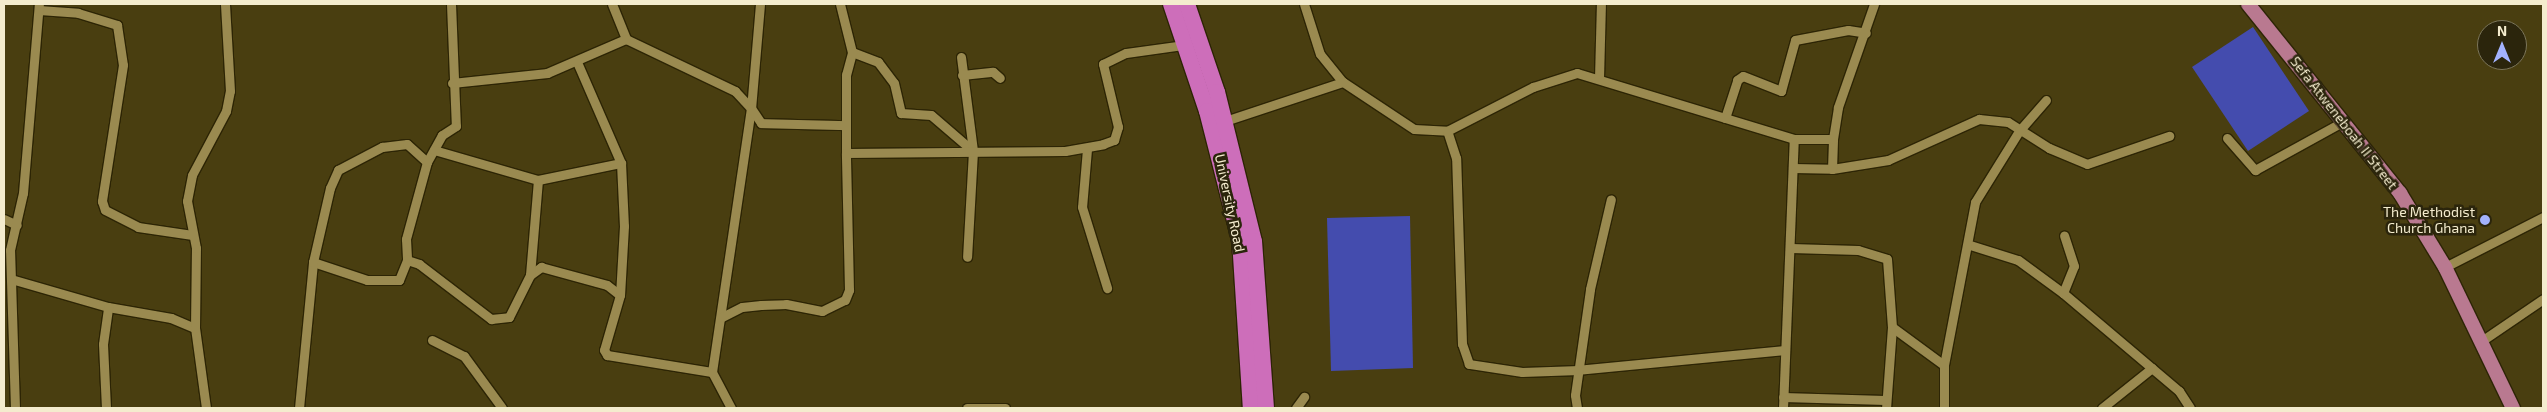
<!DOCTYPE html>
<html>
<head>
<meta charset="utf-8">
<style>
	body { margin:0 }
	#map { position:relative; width:2547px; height:412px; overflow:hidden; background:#493e10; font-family:"Exo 2",sans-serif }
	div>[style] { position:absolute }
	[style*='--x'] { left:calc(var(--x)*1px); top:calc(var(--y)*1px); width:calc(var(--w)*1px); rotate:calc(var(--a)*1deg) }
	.green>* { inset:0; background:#444cae }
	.roads { filter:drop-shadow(1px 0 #2d2505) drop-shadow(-1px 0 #2d2505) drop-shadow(0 1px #2d2505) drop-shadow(0 -1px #2d2505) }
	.street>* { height:9px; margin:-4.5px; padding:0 4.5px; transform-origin:4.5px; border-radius:4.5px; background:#9a8a50 }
	.primary>* { height:14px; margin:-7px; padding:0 7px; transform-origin:7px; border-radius:7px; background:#b97990 }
	.highway>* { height:16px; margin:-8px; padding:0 8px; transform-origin:8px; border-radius:8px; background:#cd6eba }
	.dots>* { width:14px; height:14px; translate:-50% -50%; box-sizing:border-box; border:2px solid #2b250c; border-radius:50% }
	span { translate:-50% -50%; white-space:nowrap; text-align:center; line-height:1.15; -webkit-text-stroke:5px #2b250c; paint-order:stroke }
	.street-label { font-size:14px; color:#f4ecce }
	.poi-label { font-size:14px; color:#f4ecce }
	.right { translate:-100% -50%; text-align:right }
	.frame { position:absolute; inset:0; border:5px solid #f4ecce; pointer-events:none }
	.north { position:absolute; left:2477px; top:20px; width:50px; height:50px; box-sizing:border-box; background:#2b250c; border:1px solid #7b755a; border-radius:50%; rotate:0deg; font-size:14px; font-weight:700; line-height:20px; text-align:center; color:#f4ecce }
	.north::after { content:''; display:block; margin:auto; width:18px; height:22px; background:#a3b2fd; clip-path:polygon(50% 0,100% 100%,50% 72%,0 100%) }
</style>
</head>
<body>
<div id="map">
	<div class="green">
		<div style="clip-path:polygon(2253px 27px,2309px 111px,2248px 151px,2192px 67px)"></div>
		<div style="clip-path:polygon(1410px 216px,1413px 368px,1331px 371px,1327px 218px)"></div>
	</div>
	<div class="roads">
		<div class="street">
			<div style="--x:451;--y:4;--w:122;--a:87.7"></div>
			<div style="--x:456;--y:126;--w:17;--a:147"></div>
			<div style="--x:442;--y:135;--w:31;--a:119"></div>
			<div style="--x:427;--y:162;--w:80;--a:105.3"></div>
			<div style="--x:406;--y:239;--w:21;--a:87"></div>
			<div style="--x:407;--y:260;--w:13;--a:18"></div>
			<div style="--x:419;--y:264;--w:91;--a:37.4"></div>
			<div style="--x:491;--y:319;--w:18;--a:-6"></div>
			<div style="--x:509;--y:317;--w:47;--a:-63.4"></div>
			<div style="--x:530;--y:275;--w:14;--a:-36"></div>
			<div style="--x:541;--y:267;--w:68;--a:15.3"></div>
			<div style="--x:607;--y:285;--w:16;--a:38"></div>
			<div style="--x:620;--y:295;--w:57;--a:106.2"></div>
			<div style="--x:604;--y:350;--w:6;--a:59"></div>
			<div style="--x:607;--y:355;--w:106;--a:9.2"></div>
			<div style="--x:612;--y:4;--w:38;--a:68"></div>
			<div style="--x:626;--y:39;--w:121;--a:25.5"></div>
			<div style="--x:735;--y:91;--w:23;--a:47"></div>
			<div style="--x:751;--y:108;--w:267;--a:98.4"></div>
			<div style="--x:712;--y:372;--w:41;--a:62.2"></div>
			<div style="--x:760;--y:4;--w:104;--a:94.9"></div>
			<div style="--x:751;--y:108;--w:18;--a:56"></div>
			<div style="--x:761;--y:123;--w:83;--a:1.4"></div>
			<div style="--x:840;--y:4;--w:49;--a:76"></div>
			<div style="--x:852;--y:52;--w:28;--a:21"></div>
			<div style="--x:878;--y:62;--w:26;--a:53"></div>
			<div style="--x:894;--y:83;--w:31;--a:77"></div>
			<div style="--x:901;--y:113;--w:30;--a:4"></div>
			<div style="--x:931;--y:115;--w:55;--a:40.6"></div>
			<div style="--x:1304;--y:4;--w:52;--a:72.3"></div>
			<div style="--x:1320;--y:54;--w:36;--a:51"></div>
			<div style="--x:1343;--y:82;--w:85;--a:33.5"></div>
			<div style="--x:1414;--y:129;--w:33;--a:3"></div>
			<div style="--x:39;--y:10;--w:39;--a:4"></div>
			<div style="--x:78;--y:13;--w:41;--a:17.1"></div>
			<div style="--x:117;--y:25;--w:40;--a:81.5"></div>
			<div style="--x:123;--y:65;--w:138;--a:98.8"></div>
			<div style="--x:102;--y:201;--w:9;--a:72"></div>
			<div style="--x:105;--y:210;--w:37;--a:27"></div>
			<div style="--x:138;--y:227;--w:55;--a:8.4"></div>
			<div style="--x:961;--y:57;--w:95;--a:82.7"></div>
			<div style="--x:973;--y:151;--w:106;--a:93.2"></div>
			<div style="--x:577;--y:62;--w:110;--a:66.5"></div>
			<div style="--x:621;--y:163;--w:63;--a:87.3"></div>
			<div style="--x:624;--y:226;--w:69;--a:93.3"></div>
			<div style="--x:962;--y:75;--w:31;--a:-6"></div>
			<div style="--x:993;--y:72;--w:9;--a:41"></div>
			<div style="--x:1599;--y:78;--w:74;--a:-88.5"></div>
			<div style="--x:452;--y:83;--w:96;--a:-6"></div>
			<div style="--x:547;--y:73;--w:86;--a:-23.3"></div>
			<div style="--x:1725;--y:118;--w:40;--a:-72"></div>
			<div style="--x:1737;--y:80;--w:7;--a:-34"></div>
			<div style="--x:1743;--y:76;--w:41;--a:21.5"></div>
			<div style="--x:1781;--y:91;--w:53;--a:-74.6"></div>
			<div style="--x:1795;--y:40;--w:54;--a:-10.7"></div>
			<div style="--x:1848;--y:30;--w:18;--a:9"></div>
			<div style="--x:1225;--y:121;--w:124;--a:-18.3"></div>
			<div style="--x:2227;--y:138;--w:43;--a:48.8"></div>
			<div style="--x:2255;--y:170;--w:102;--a:-28.8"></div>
			<div style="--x:1087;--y:149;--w:58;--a:94.9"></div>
			<div style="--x:1082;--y:207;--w:85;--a:72.8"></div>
			<div style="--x:434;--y:150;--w:108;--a:16.1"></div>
			<div style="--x:846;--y:153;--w:78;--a:-90"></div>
			<div style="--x:846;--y:75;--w:24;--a:-75"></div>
			<div style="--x:1793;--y:168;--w:39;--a:1"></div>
			<div style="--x:1832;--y:169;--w:57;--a:-9.1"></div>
			<div style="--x:1888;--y:160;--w:100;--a:-24.3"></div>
			<div style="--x:1979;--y:119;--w:29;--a:6"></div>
			<div style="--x:2008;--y:122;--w:49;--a:32.4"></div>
			<div style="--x:2049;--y:148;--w:41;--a:22.8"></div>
			<div style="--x:2087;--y:164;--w:87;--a:-18.9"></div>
			<div style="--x:1832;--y:169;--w:30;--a:-88"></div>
			<div style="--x:4;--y:219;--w:14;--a:25"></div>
			<div style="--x:1970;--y:245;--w:50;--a:17.4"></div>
			<div style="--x:2018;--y:260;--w:56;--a:36.3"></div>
			<div style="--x:2063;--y:293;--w:152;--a:40.2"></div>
			<div style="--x:2179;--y:391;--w:20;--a:57"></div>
			<div style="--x:1791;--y:248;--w:67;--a:1.7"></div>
			<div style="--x:1858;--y:250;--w:30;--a:17"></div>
			<div style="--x:1887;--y:259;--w:68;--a:85.8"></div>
			<div style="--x:1892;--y:327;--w:81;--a:94.2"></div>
			<div style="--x:313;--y:262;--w:57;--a:18.4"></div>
			<div style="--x:367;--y:280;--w:32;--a:0"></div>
			<div style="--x:399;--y:280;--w:22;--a:-68"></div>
			<div style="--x:2445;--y:267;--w:110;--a:-27"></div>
			<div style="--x:530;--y:275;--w:95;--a:-85.2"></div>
			<div style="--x:538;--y:180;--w:85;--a:-11.6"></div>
			<div style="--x:11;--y:279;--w:101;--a:16.1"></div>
			<div style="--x:108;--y:307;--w:64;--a:9.9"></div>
			<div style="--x:171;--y:318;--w:26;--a:23"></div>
			<div style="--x:2063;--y:293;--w:29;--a:-68"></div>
			<div style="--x:2074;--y:266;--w:32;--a:-108"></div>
			<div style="--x:722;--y:317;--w:22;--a:-27"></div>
			<div style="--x:742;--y:307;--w:19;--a:-6"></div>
			<div style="--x:761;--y:305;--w:25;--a:-2"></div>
			<div style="--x:786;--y:304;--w:37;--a:11"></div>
			<div style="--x:822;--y:311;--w:25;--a:-26"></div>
			<div style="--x:845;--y:300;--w:11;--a:-68"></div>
			<div style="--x:849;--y:290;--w:137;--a:-91.3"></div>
			<div style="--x:846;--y:153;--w:219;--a:-0.5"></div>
			<div style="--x:1065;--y:151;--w:39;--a:-10"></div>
			<div style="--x:1103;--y:144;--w:12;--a:-20"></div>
			<div style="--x:1114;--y:140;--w:14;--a:-73"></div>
			<div style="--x:1118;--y:127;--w:65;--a:-103.4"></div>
			<div style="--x:1103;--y:64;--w:25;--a:-26"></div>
			<div style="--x:1126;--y:53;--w:59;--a:-7.9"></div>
			<div style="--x:1892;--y:327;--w:64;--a:36.2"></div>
			<div style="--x:432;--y:340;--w:36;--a:27"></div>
			<div style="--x:464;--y:356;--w:64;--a:53.8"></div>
			<div style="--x:2480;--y:342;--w:76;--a:-34.3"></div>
			<div style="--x:1785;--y:350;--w:207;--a:174.5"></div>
			<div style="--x:1579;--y:370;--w:57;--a:178"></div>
			<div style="--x:1522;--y:372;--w:54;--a:-171.4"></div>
			<div style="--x:1469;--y:364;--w:21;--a:-109"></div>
			<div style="--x:1462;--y:344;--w:186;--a:-91.8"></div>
			<div style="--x:1456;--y:158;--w:28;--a:-108"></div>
			<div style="--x:1447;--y:131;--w:97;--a:-27.1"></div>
			<div style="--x:1533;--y:87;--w:46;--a:-17.7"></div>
			<div style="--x:1577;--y:73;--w:227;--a:16.9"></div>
			<div style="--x:1794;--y:139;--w:39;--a:0"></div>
			<div style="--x:1833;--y:139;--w:32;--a:-81"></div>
			<div style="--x:1838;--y:107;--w:109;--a:-70.7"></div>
			<div style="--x:1783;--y:397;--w:102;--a:1.7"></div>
			<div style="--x:15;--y:408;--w:158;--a:-91.8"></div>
			<div style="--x:10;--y:250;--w:58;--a:-77.2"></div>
			<div style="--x:23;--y:193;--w:190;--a:-85.2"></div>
			<div style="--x:106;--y:408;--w:64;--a:-92.7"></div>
			<div style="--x:103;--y:344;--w:37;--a:-82"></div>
			<div style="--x:206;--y:408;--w:81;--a:-97.8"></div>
			<div style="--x:195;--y:328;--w:80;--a:-89.3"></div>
			<div style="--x:196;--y:248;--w:48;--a:-100.8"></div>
			<div style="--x:187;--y:201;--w:26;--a:-79"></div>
			<div style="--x:192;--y:175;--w:72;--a:-62"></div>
			<div style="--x:226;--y:111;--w:20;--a:-79"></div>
			<div style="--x:230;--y:91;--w:87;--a:-93.3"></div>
			<div style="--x:299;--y:408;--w:147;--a:-84.5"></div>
			<div style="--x:313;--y:262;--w:76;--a:-77.1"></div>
			<div style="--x:330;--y:188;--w:20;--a:-66"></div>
			<div style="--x:338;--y:170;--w:50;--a:-27.6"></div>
			<div style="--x:382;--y:147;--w:25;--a:-7"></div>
			<div style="--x:407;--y:144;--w:27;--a:42"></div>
			<div style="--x:967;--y:408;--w:38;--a:0"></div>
			<div style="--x:1296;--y:408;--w:14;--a:-54"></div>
			<div style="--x:1577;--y:408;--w:13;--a:-99"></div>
			<div style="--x:1575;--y:395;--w:107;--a:-81.9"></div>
			<div style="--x:1590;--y:289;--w:92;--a:-76.9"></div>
			<div style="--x:1783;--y:408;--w:269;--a:-87.7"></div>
			<div style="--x:1944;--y:408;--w:43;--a:-90"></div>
			<div style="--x:1944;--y:365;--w:166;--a:-79.2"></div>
			<div style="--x:1975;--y:202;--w:84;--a:-58.2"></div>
			<div style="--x:2019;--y:131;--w:41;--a:-48.9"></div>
			<div style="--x:2102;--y:408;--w:64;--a:-38.7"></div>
		</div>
		<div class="primary">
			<div style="--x:2248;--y:4;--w:243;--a:51.2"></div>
			<div style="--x:2400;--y:193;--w:87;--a:58.7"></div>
			<div style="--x:2445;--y:267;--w:157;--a:64.3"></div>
		</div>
		<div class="highway">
			<div style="--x:1171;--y:4;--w:113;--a:71.4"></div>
			<div style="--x:1207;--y:111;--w:133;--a:75.7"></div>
			<div style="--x:1240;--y:240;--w:168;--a:86.3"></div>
			<div style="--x:1187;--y:4;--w:93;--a:71.2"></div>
			<div style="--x:1217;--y:92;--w:154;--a:76.1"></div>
			<div style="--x:1254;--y:241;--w:167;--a:85.9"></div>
		</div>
	</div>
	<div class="dots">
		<div style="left:2485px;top:220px;background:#a3b2fd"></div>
	</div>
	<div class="street-label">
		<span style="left:2344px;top:123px;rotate:52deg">Sefa Atweneboah II Street</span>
		<span style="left:1230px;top:203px;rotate:78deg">University Road</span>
	</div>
	<div class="poi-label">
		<span class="right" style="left:2475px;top:220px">The Methodist<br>Church Ghana</span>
	</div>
	<div class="frame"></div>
	<div class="north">N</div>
</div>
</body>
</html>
